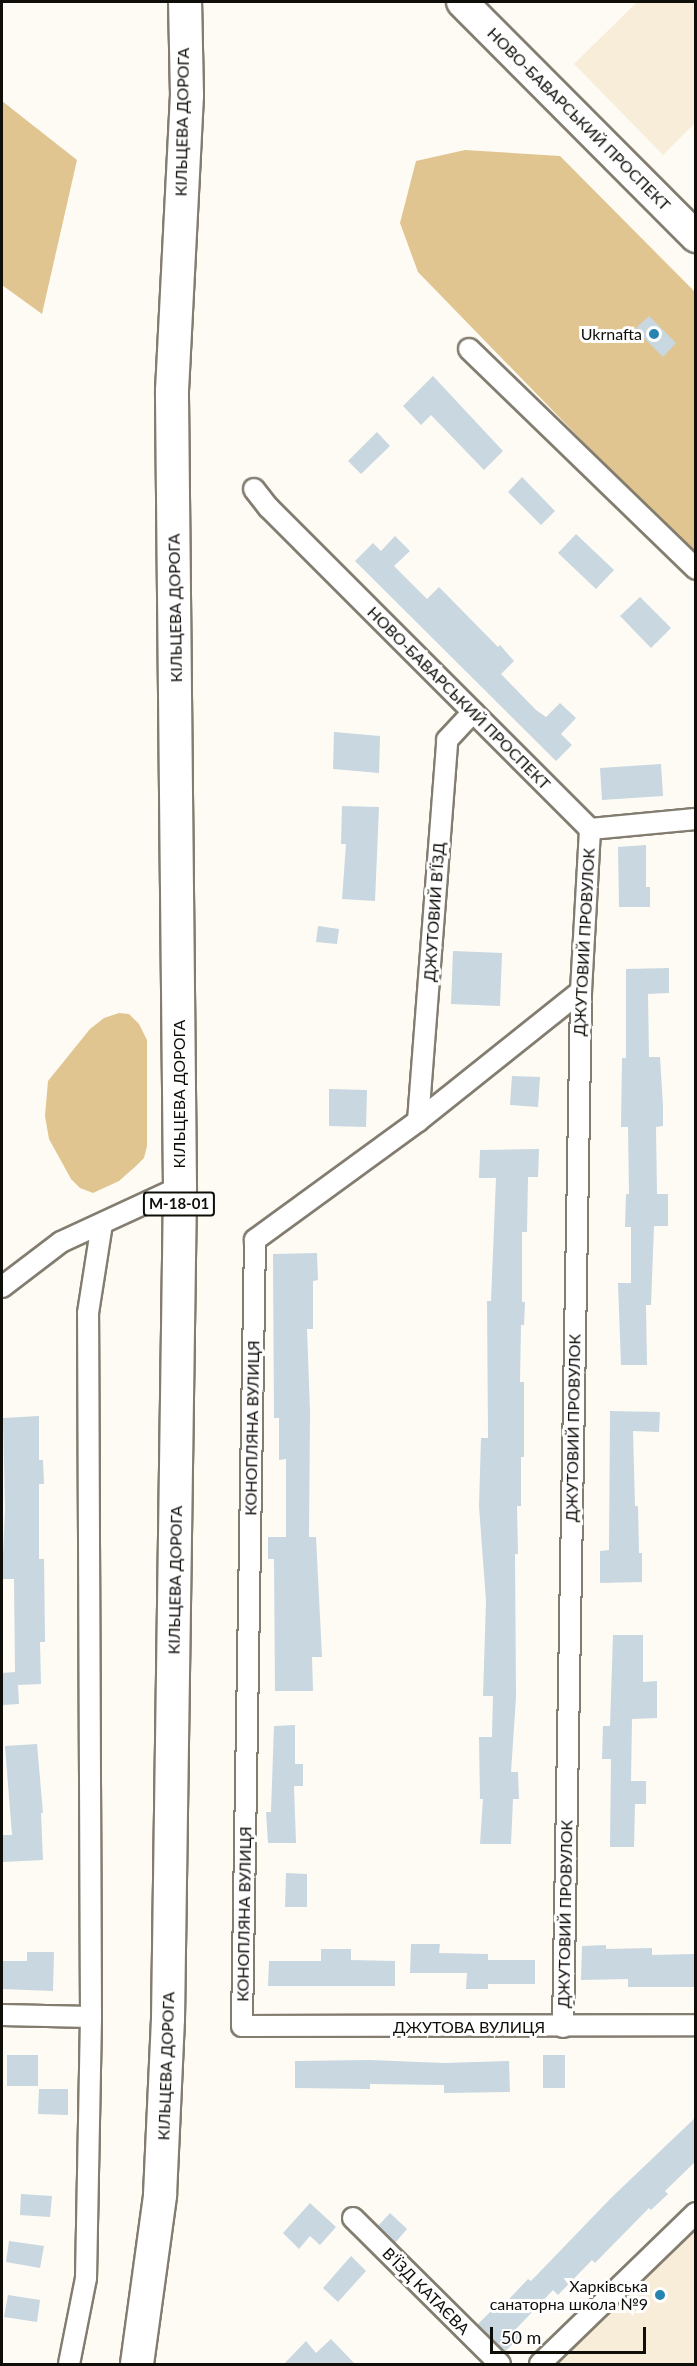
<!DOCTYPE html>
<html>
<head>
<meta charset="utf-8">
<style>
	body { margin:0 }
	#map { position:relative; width:697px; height:2366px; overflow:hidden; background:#fefbf5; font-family:Lato,sans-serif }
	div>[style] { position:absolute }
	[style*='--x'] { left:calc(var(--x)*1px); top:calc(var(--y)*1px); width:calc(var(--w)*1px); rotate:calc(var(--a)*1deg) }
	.built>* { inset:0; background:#f8edd8 }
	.green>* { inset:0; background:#e0c590 }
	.building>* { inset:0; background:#c8d7e0 }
	.roads { filter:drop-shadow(2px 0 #837d70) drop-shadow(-2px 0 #837d70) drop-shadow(0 2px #837d70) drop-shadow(0 -2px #837d70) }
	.minor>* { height:20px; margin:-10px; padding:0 10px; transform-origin:10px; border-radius:10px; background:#fff }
	.primary>* { height:30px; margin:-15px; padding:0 15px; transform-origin:15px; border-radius:15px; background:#fff }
	.trunk>* { height:32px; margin:-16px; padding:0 16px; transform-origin:16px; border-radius:16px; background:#fff }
	.dots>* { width:16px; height:16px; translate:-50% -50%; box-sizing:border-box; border:3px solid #fff; border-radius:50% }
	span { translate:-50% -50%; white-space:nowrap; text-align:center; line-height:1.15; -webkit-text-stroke:6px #fff; paint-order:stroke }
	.shield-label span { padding:2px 4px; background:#fff; border:2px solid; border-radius:4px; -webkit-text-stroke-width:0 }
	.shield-label { font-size:15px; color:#100e09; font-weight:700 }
	.street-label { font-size:16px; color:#100e09 }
	.poi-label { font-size:16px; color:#100e09 }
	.right { translate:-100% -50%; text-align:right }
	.frame { position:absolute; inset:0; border:3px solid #100e09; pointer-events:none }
	.scale { position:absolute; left:490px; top:2327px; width:156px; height:27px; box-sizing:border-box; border:3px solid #100e09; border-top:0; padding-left:8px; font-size:18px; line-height:21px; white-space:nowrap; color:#100e09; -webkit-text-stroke:4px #fff; paint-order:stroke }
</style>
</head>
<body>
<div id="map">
	<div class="built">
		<div style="clip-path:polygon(637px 2px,695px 2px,695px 123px,663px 155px,574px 64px)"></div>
		<div style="clip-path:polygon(695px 2225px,695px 2364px,553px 2364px)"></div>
	</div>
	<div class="green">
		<div style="clip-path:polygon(2px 101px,77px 160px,42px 314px,2px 285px)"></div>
		<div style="clip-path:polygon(465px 150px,560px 156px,695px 292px,695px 557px,418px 272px,400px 223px,416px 161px)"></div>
		<div style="clip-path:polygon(119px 1013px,129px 1014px,139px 1024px,147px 1040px,147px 1146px,144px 1158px,136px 1166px,119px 1181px,93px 1193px,80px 1188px,71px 1179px,49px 1139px,45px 1116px,48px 1081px,90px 1029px,104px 1018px)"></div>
	</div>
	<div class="building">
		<div style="clip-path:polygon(649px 316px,676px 343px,663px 357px,635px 329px)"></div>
		<div style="clip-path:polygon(433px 376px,503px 451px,484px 470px,431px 415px,421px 425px,403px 406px)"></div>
		<div style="clip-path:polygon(377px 432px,390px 446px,361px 474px,348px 461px)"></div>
		<div style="clip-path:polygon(522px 477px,555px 511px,541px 525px,508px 492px)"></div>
		<div style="clip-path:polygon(576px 534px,614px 570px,596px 589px,558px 553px)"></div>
		<div style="clip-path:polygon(395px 536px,410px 551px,394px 566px,427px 599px,439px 587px,498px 647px,500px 645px,514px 661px,501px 674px,536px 710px,546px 717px,560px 703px,576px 718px,561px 734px,572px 745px,556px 761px,355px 561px,373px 543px,381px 551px)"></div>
		<div style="clip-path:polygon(640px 597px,671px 628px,651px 648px,620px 616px)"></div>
		<div style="clip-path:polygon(334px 732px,380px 736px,379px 773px,333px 769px)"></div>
		<div style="clip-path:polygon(661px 764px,663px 796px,602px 800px,600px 768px)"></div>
		<div style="clip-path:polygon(342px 806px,379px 807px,375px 901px,342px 899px,346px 844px,341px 844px)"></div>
		<div style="clip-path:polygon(646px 845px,646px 887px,650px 887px,650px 907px,619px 907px,618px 847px)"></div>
		<div style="clip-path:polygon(318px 926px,339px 929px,337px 944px,316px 942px)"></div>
		<div style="clip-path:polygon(453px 951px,502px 953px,500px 1006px,451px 1004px)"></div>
		<div style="clip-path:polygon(669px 968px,669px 993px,648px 994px,649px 1057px,660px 1057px,663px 1106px,663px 1126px,656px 1127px,657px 1194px,668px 1194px,668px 1226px,654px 1226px,651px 1305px,646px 1305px,647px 1365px,621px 1365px,618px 1283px,631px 1283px,631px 1227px,625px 1227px,626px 1194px,629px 1194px,628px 1127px,621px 1127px,622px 1058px,626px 1058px,626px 969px)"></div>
		<div style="clip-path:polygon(512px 1076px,540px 1077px,538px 1107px,510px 1105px)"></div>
		<div style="clip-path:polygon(329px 1089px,367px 1090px,366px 1127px,329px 1126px)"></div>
		<div style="clip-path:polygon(539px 1149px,538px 1177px,528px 1177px,527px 1232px,522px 1232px,522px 1302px,525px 1302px,524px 1325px,521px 1325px,520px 1382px,524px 1382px,524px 1457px,521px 1457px,521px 1506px,517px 1506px,518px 1554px,515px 1554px,516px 1697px,511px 1772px,518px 1772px,519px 1799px,513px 1799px,511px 1844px,480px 1844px,483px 1799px,480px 1799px,479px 1737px,492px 1737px,493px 1696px,483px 1696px,486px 1601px,479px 1506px,481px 1438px,488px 1438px,487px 1301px,491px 1301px,496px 1178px,479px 1178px,480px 1150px)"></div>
		<div style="clip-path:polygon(317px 1253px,318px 1280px,313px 1281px,313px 1329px,307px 1329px,310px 1411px,309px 1537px,316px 1537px,322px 1657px,312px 1657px,313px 1691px,275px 1691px,274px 1559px,268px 1559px,268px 1537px,286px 1537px,286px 1459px,279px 1460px,279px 1418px,274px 1418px,273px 1254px)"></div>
		<div style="clip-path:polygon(610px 1411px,660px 1412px,659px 1432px,633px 1431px,635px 1506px,638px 1506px,639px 1553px,642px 1553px,642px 1582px,600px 1583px,600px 1551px,609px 1550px)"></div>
		<div style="clip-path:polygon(39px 1416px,39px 1460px,43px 1460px,44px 1484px,39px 1484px,39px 1559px,44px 1559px,45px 1642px,40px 1642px,41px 1684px,18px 1685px,19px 1704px,2px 1705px,2px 1673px,15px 1672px,14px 1579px,2px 1579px,5px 1509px,3px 1418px)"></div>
		<div style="clip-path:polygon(613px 1635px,643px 1635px,643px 1682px,657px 1681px,657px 1718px,632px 1719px,631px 1781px,646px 1781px,646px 1804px,635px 1804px,634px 1847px,610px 1847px,611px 1759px,602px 1759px,603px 1726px,610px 1726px)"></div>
		<div style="clip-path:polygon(295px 1725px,295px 1764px,303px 1764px,303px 1786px,294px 1786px,296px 1843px,268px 1843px,266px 1812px,271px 1812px,274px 1726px)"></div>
		<div style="clip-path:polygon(37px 1744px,43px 1813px,41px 1813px,43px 1860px,2px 1862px,2px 1835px,12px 1835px,5px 1746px)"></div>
		<div style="clip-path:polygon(286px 1873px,307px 1874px,307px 1907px,285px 1907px)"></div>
		<div style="clip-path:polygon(411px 1944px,440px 1944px,439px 1953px,488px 1954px,488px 1960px,535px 1960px,535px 1984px,488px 1984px,488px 1989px,466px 1989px,467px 1973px,410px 1973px)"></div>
		<div style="clip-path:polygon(606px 1945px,606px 1949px,652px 1948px,652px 1955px,694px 1954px,694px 1987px,628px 1987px,628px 1979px,581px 1980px,582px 1946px)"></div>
		<div style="clip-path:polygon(321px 1949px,351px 1949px,351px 1960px,395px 1961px,395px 1986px,268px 1986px,269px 1961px,321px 1961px)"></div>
		<div style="clip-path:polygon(27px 1952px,54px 1952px,53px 1991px,2px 1989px,2px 1961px,27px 1961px)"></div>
		<div style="clip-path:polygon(7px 2055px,38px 2055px,38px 2086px,7px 2086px)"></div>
		<div style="clip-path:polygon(543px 2055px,565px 2055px,565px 2088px,543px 2088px)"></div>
		<div style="clip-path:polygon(370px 2060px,444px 2063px,509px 2061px,510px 2092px,444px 2093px,444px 2085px,370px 2084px,370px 2089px,295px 2088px,295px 2061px)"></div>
		<div style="clip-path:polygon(39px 2089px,68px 2089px,68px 2115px,38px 2114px)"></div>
		<div style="clip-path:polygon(696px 2117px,696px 2161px,665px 2191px,668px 2194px,651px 2210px,649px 2208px,595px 2263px,592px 2260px,558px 2295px,553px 2290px,515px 2330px,521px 2335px,505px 2352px,477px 2325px,493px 2309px,497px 2312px,528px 2279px,531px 2281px,612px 2197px)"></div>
		<div style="clip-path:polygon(21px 2194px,52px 2196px,50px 2217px,20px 2215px)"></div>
		<div style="clip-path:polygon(310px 2203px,336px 2227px,320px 2245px,310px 2236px,299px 2249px,283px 2233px)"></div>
		<div style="clip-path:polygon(390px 2213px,407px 2229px,395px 2243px,378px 2226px)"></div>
		<div style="clip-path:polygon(9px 2241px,44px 2246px,40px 2268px,6px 2262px)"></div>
		<div style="clip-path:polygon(351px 2256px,366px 2271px,338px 2302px,323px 2288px)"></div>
		<div style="clip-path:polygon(8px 2295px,40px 2300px,37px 2322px,4px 2317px)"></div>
		<div style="clip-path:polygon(331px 2339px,355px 2364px,284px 2364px,306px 2341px,316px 2353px)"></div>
	</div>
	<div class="roads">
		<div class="minor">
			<div style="--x:469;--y:349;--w:316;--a:44.1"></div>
			<div style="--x:254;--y:489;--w:24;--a:52"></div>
			<div style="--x:269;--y:508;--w:454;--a:45"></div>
			<div style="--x:590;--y:829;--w:106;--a:-5.4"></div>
			<div style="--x:581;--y:991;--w:208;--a:141.4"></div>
			<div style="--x:418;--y:1121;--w:202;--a:143.9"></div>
			<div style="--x:255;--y:1240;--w:786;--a:90.95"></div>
			<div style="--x:242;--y:2026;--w:454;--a:-0.1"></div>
			<div style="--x:418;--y:1121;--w:382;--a:-85.6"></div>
			<div style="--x:447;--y:740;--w:38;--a:-47"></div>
			<div style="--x:2;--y:1287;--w:74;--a:-37.3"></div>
			<div style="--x:61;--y:1242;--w:131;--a:-24.8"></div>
			<div style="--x:2;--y:2015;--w:89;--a:1.3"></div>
			<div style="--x:563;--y:2027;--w:1036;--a:-89"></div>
			<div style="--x:581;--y:991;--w:162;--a:-86.8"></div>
			<div style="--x:353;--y:2218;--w:207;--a:44.8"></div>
			<div style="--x:69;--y:2364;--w:88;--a:-78.8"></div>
			<div style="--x:86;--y:2278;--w:261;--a:-88.9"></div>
			<div style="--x:91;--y:2017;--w:704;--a:-90.24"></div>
			<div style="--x:88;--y:1313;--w:90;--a:-81.1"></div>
			<div style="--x:540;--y:2364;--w:217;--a:-44.1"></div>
		</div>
		<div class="primary">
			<div style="--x:462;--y:2;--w:332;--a:45.1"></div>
		</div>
		<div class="trunk">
			<div style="--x:137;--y:2364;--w:171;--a:-82.2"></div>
			<div style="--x:160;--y:2195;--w:176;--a:-87.4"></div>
			<div style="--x:168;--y:2019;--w:832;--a:-89.17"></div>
			<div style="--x:180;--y:1187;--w:796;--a:-90.58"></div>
			<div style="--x:172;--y:391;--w:296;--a:-87.1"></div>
			<div style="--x:187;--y:95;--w:93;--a:-91.2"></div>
		</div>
	</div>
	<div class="dots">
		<div style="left:654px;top:334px;background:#2684b0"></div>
		<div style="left:660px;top:2295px;background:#2684b0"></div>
	</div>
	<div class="shield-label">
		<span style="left:179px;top:1204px">М-18-01</span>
	</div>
	<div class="street-label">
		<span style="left:579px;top:119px;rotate:45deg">НОВО-БАВАРСЬКИЙ ПРОСПЕКТ</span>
		<span style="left:182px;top:122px;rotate:-89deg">КІЛЬЦЕВА ДОРОГА</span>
		<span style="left:175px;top:608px;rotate:-91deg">КІЛЬЦЕВА ДОРОГА</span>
		<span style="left:459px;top:698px;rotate:45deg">НОВО-БАВАРСЬКИЙ ПРОСПЕКТ</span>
		<span style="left:434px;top:912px;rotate:-86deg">ДЖУТОВИЙ В’ЇЗД</span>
		<span style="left:584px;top:942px;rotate:-87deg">ДЖУТОВИЙ ПРОВУЛОК</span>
		<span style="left:179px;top:1094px;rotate:-90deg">КІЛЬЦЕВА ДОРОГА</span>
		<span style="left:252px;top:1428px;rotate:-89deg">КОНОПЛЯНА ВУЛИЦЯ</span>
		<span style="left:573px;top:1428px;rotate:-89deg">ДЖУТОВИЙ ПРОВУЛОК</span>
		<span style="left:175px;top:1580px;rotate:-89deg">КІЛЬЦЕВА ДОРОГА</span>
		<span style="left:244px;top:1914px;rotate:-89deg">КОНОПЛЯНА ВУЛИЦЯ</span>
		<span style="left:565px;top:1914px;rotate:-89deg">ДЖУТОВИЙ ПРОВУЛОК</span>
		<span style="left:469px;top:2027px">ДЖУТОВА ВУЛИЦЯ</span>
		<span style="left:166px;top:2066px;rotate:-88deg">КІЛЬЦЕВА ДОРОГА</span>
		<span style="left:426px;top:2291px;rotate:45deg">В’ЇЗД КАТАЄВА</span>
	</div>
	<div class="poi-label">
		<span class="right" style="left:642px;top:334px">Ukrnafta</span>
		<span class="right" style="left:648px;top:2295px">Харківська<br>санаторна школа №9</span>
	</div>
	<div class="frame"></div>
	<div class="scale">50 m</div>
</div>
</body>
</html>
